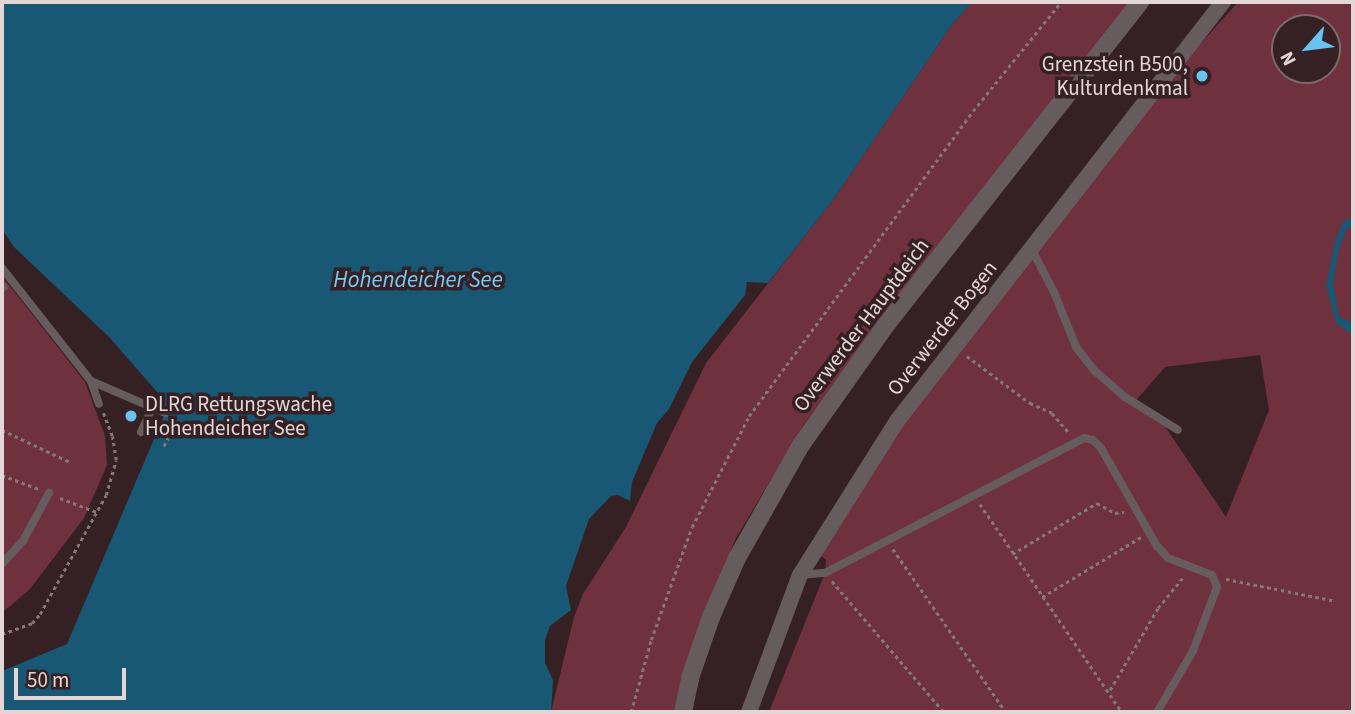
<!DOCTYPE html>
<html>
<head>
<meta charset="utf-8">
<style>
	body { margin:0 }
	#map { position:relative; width:1355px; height:714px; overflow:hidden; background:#352124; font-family:"Source Sans 3",sans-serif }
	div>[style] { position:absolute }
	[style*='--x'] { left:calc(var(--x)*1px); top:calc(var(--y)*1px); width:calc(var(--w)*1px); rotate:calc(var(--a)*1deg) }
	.green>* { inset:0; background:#70313e }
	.water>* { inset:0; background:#185875 }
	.path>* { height:2.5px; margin-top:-1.25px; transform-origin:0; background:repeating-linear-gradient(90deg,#877678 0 3.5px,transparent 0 7px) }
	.service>* { height:8px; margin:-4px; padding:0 4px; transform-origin:4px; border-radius:4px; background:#665c5d }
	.minor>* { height:16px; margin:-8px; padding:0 8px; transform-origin:8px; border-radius:8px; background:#665c5d }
	.tertiary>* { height:18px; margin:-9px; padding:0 9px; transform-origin:9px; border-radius:9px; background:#665c5d }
	.dots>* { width:19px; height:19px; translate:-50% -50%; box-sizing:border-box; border:4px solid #352124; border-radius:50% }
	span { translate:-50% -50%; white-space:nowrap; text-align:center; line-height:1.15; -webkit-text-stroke:7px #352124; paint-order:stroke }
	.poi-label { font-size:21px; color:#e4d6d7 }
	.right { translate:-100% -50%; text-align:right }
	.left { translate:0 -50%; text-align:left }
	.street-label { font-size:21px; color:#e4d6d7 }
	.water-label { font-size:23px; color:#76cbf6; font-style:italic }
	.frame { position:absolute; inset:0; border:4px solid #e4d6d7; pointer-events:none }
	.north { position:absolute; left:1271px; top:14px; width:70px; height:70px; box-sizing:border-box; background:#352124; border:2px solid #7b696c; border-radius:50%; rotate:242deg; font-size:19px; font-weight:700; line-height:28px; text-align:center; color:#e4d6d7 }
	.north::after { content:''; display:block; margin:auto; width:24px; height:32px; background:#69c3f1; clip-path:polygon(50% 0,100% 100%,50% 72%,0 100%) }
	.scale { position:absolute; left:14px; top:668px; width:112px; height:32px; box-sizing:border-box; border:4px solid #e4d6d7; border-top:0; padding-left:9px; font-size:21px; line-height:24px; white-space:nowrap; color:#e4d6d7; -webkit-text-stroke:5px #352124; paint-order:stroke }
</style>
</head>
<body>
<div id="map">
	<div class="green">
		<div style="clip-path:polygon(972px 2px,1131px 2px,804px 424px,736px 538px,713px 593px,674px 712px,551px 712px,574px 617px,583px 594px,626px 527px,706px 363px,833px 200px,951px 26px)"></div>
		<div style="clip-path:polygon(evenodd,1238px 2px,1353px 2px,1353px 712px,769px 712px,825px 573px,826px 560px,819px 554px,902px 425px,1185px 61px,1238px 2px,1285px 28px,1327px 28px,1327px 70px,1285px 70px,1285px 28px,1238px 2px,1260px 355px,1269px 410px,1226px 517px,1164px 425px,1132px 405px,1165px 367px,1260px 355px)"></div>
		<div style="clip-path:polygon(2px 276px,85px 382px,105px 436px,107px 465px,84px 518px,30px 589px,2px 613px)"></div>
	</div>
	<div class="water">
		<div style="clip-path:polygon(2px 2px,972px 2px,951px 26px,833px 200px,768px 283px,747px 282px,745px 295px,692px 362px,669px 409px,657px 423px,632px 482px,630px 501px,618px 495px,611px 496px,589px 519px,566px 586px,571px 610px,550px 626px,545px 640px,545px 663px,553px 680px,551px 712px,2px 712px,2px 671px,67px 644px,165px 413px,165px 401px,109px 337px,14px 247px,2px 229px)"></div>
		<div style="clip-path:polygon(1353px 217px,1353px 225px,1346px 230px,1339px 249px,1333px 283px,1339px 317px,1353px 323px,1351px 334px,1336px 323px,1326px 286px,1335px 241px,1343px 222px)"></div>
	</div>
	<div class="path">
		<div style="--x:967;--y:356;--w:79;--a:36.7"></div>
		<div style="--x:1030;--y:403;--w:24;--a:24"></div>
		<div style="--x:1052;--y:413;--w:28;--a:49"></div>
		<div style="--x:154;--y:429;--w:17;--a:28"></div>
		<div style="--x:169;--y:437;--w:11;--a:117"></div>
		<div style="--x:2;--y:430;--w:75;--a:25.2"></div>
		<div style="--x:2;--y:475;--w:39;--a:21"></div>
		<div style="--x:60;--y:498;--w:39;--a:21"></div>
		<div style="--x:980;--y:504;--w:252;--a:55.7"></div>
		<div style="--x:893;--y:549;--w:198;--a:55.3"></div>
		<div style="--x:1012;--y:554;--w:99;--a:-31"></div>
		<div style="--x:1097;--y:503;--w:21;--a:29"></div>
		<div style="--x:1115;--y:513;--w:9;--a:-6"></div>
		<div style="--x:1226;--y:579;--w:112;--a:11.3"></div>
		<div style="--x:832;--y:581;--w:172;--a:49.5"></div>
		<div style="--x:1042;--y:597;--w:116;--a:-31.2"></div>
		<div style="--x:2;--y:634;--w:32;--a:-20"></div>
		<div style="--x:32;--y:623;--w:12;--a:-48"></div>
		<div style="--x:40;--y:614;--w:136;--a:-61"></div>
		<div style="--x:106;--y:495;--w:36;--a:-74"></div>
		<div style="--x:116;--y:460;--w:24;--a:-99"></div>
		<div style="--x:112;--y:436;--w:25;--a:-111"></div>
		<div style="--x:1110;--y:690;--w:95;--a:-59.7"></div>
		<div style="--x:1158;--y:608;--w:41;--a:-50.9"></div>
		<div style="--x:631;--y:712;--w:75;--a:-74.5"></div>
		<div style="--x:651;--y:640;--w:120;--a:-70.1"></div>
		<div style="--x:692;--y:527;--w:125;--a:-62.8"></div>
		<div style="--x:749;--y:416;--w:378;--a:-53.7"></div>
		<div style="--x:973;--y:111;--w:140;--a:-51.1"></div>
	</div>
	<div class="service">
		<div style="--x:1031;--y:248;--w:50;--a:62.4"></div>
		<div style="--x:1054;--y:292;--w:59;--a:68.2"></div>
		<div style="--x:1076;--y:347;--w:31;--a:52"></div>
		<div style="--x:1095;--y:371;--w:40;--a:41"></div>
		<div style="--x:1125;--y:397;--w:62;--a:31.9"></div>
		<div style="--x:2;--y:268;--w:144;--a:51.8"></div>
		<div style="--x:91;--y:381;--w:81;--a:23.4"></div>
		<div style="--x:2;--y:288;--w:2;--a:-27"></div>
		<div style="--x:91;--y:381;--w:24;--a:71"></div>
		<div style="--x:141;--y:432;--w:26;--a:-65"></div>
		<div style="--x:2;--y:564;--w:31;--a:-48"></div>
		<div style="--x:23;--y:541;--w:55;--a:-61.6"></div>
		<div style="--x:800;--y:575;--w:25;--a:-5"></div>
		<div style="--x:825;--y:573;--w:292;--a:-27.5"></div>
		<div style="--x:1084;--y:438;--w:9;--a:13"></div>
		<div style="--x:1093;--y:440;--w:11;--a:45"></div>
		<div style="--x:1101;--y:448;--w:113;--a:60.3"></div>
		<div style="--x:1157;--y:546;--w:16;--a:47"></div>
		<div style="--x:1168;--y:558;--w:47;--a:21.1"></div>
		<div style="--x:1212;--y:575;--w:13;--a:67"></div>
		<div style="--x:1217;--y:587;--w:68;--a:110.6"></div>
		<div style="--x:1193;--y:651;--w:71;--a:120.5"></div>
	</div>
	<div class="minor">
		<div style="--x:749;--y:712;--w:146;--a:-69.6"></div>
		<div style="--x:800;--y:575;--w:182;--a:-57.8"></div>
		<div style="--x:897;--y:421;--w:531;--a:-52.12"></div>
	</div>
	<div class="tertiary">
		<div style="--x:683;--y:712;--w:35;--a:-78"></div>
		<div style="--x:690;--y:678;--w:65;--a:-71"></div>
		<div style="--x:711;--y:617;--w:64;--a:-66.2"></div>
		<div style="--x:737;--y:558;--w:130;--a:-60.5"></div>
		<div style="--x:801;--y:445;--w:147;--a:-54.7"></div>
		<div style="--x:886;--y:325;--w:411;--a:-51.8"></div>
	</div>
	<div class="dots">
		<div style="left:1202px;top:76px;background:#69c3f1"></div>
		<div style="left:131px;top:416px;background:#69c3f1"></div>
	</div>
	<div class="poi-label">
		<span class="right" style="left:1188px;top:76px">Grenzstein B500,<br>Kulturdenkmal</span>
		<span class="left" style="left:145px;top:416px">DLRG Rettungswache<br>Hohendeicher See</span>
	</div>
	<div class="street-label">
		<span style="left:861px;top:325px;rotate:-53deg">Overwerder Hauptdeich</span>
		<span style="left:942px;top:328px;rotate:-52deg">Overwerder Bogen</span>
	</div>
	<div class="water-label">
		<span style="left:418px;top:280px">Hohendeicher See</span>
	</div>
	<div class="frame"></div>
	<div class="north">N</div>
	<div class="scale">50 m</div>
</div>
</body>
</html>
